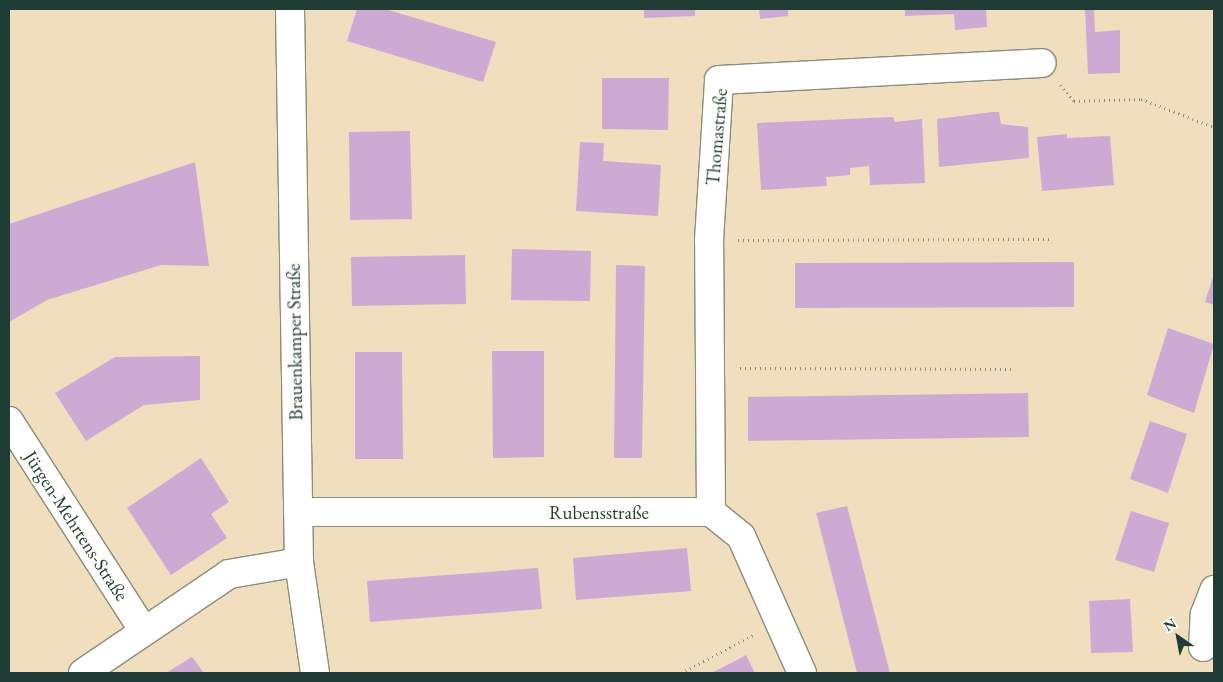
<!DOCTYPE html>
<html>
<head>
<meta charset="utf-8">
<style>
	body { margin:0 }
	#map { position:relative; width:1223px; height:682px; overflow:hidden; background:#f1debe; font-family:"EB Garamond",serif }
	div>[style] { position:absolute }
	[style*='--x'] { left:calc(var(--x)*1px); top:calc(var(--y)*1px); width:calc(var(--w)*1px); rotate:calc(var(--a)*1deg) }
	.building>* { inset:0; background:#cdaad4 }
	.path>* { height:3px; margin-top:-1.5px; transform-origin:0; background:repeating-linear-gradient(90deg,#888e79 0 1px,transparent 0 5px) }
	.roads { filter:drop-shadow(1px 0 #888e79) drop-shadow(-1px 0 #888e79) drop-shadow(0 1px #888e79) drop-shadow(0 -1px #888e79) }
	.street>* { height:28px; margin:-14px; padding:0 14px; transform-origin:14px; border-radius:14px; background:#fff }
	span { translate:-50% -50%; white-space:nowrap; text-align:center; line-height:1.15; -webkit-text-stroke:4px #fdfcf7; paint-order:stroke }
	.street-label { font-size:19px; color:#1f3d34 }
	.frame { position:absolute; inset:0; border:10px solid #1f3d34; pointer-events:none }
	.north { position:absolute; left:1153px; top:612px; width:50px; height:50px; -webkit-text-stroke:4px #fdfcf7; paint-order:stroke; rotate:327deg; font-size:14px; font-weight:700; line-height:20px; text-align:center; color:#1f3d34 }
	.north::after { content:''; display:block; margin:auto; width:18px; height:22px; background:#1f3d34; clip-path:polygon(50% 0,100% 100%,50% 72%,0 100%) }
</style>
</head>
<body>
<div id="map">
	<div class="building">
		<div style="clip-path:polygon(357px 9px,385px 9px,496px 42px,483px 82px,347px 41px)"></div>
		<div style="clip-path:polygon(644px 9px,695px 9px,695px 16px,644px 18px)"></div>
		<div style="clip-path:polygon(759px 9px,788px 9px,788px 16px,760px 19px)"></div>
		<div style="clip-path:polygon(905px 9px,986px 9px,987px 27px,955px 30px,954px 14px,905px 16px)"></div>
		<div style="clip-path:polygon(1085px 9px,1094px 9px,1095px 32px,1120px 30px,1120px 73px,1088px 74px)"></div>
		<div style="clip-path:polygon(602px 78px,669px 78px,668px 130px,602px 129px)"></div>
		<div style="clip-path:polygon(993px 112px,999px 112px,1001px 124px,1028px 127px,1029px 158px,939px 167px,937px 119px)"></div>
		<div style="clip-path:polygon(893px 117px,895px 122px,922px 119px,925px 183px,870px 185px,869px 166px,850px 168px,850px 175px,826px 177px,827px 186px,761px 190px,757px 123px)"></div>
		<div style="clip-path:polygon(410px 131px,412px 219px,350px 220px,349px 132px)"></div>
		<div style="clip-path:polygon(1067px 134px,1067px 138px,1110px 136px,1114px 185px,1042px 191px,1037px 137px)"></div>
		<div style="clip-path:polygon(580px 142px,604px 143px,603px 161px,661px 165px,658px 216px,576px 211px)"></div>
		<div style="clip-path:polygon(195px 162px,209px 266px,161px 265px,47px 300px,9px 322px,9px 224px)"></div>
		<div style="clip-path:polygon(512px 249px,591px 251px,590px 301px,511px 300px)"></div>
		<div style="clip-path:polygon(465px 255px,466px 304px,352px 306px,351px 257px)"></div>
		<div style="clip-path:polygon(1074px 262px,1074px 307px,795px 308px,795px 263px)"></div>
		<div style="clip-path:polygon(616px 265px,645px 266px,642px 458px,614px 458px)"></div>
		<div style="clip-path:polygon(1214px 274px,1214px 305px,1205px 302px)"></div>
		<div style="clip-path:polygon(1168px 328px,1214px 344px,1194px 413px,1147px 395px)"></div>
		<div style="clip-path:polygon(492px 351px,544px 351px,544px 457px,493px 458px)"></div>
		<div style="clip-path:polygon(355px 352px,402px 352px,403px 459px,355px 459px)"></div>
		<div style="clip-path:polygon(200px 356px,200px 400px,144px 405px,86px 441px,55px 393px,115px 357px)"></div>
		<div style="clip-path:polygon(1028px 393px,1029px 437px,748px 441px,748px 397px)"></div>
		<div style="clip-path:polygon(1150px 421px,1187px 434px,1168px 493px,1130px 479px)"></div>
		<div style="clip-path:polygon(201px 458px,229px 502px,211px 514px,227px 538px,171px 575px,127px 508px)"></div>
		<div style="clip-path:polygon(847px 506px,890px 673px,857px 673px,819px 524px,816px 513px)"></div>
		<div style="clip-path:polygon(1131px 511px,1169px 523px,1154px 572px,1115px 560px)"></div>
		<div style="clip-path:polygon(687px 548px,691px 591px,576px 600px,573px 558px)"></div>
		<div style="clip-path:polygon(538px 568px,542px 609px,370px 622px,367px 581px)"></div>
		<div style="clip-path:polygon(1130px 599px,1133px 652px,1091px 653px,1089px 601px)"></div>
		<div style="clip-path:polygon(746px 655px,755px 673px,711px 673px,739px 659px)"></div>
		<div style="clip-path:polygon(192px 657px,204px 673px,166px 673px)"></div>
	</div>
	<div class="path">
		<div style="--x:1060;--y:85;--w:21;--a:49"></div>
		<div style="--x:1074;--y:101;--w:67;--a:-1.7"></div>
		<div style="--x:1141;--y:99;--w:78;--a:21"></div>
		<div style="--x:738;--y:240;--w:311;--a:-0.2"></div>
		<div style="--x:740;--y:368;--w:274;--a:0.2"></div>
		<div style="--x:681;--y:673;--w:81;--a:-27.8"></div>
	</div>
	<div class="roads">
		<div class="street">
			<div style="--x:290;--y:9;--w:553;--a:89.07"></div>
			<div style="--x:299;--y:562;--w:112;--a:81.8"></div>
			<div style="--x:9;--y:421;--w:248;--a:57.3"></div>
			<div style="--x:298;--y:512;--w:413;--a:0"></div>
			<div style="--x:711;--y:512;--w:38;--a:39"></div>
			<div style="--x:741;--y:536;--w:150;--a:66"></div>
			<div style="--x:711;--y:512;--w:272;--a:-90.4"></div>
			<div style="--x:709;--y:240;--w:160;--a:-86.4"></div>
			<div style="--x:719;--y:80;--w:323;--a:-3"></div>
			<div style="--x:1203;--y:647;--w:33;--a:-87"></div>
			<div style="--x:1205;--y:614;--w:26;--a:-69"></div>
			<div style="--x:83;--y:673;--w:176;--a:-34.1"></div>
			<div style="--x:229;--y:574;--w:71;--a:-9.7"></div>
		</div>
	</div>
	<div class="street-label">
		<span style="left:717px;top:137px;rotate:-85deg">Thomastraße</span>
		<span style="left:295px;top:342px;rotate:-91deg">Brauenkamper Straße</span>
		<span style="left:599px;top:513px">Rubensstraße</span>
		<span style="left:76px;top:526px;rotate:57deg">Jürgen-Mehrtens-Straße</span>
	</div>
	<div class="frame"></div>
	<div class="north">N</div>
</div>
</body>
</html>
